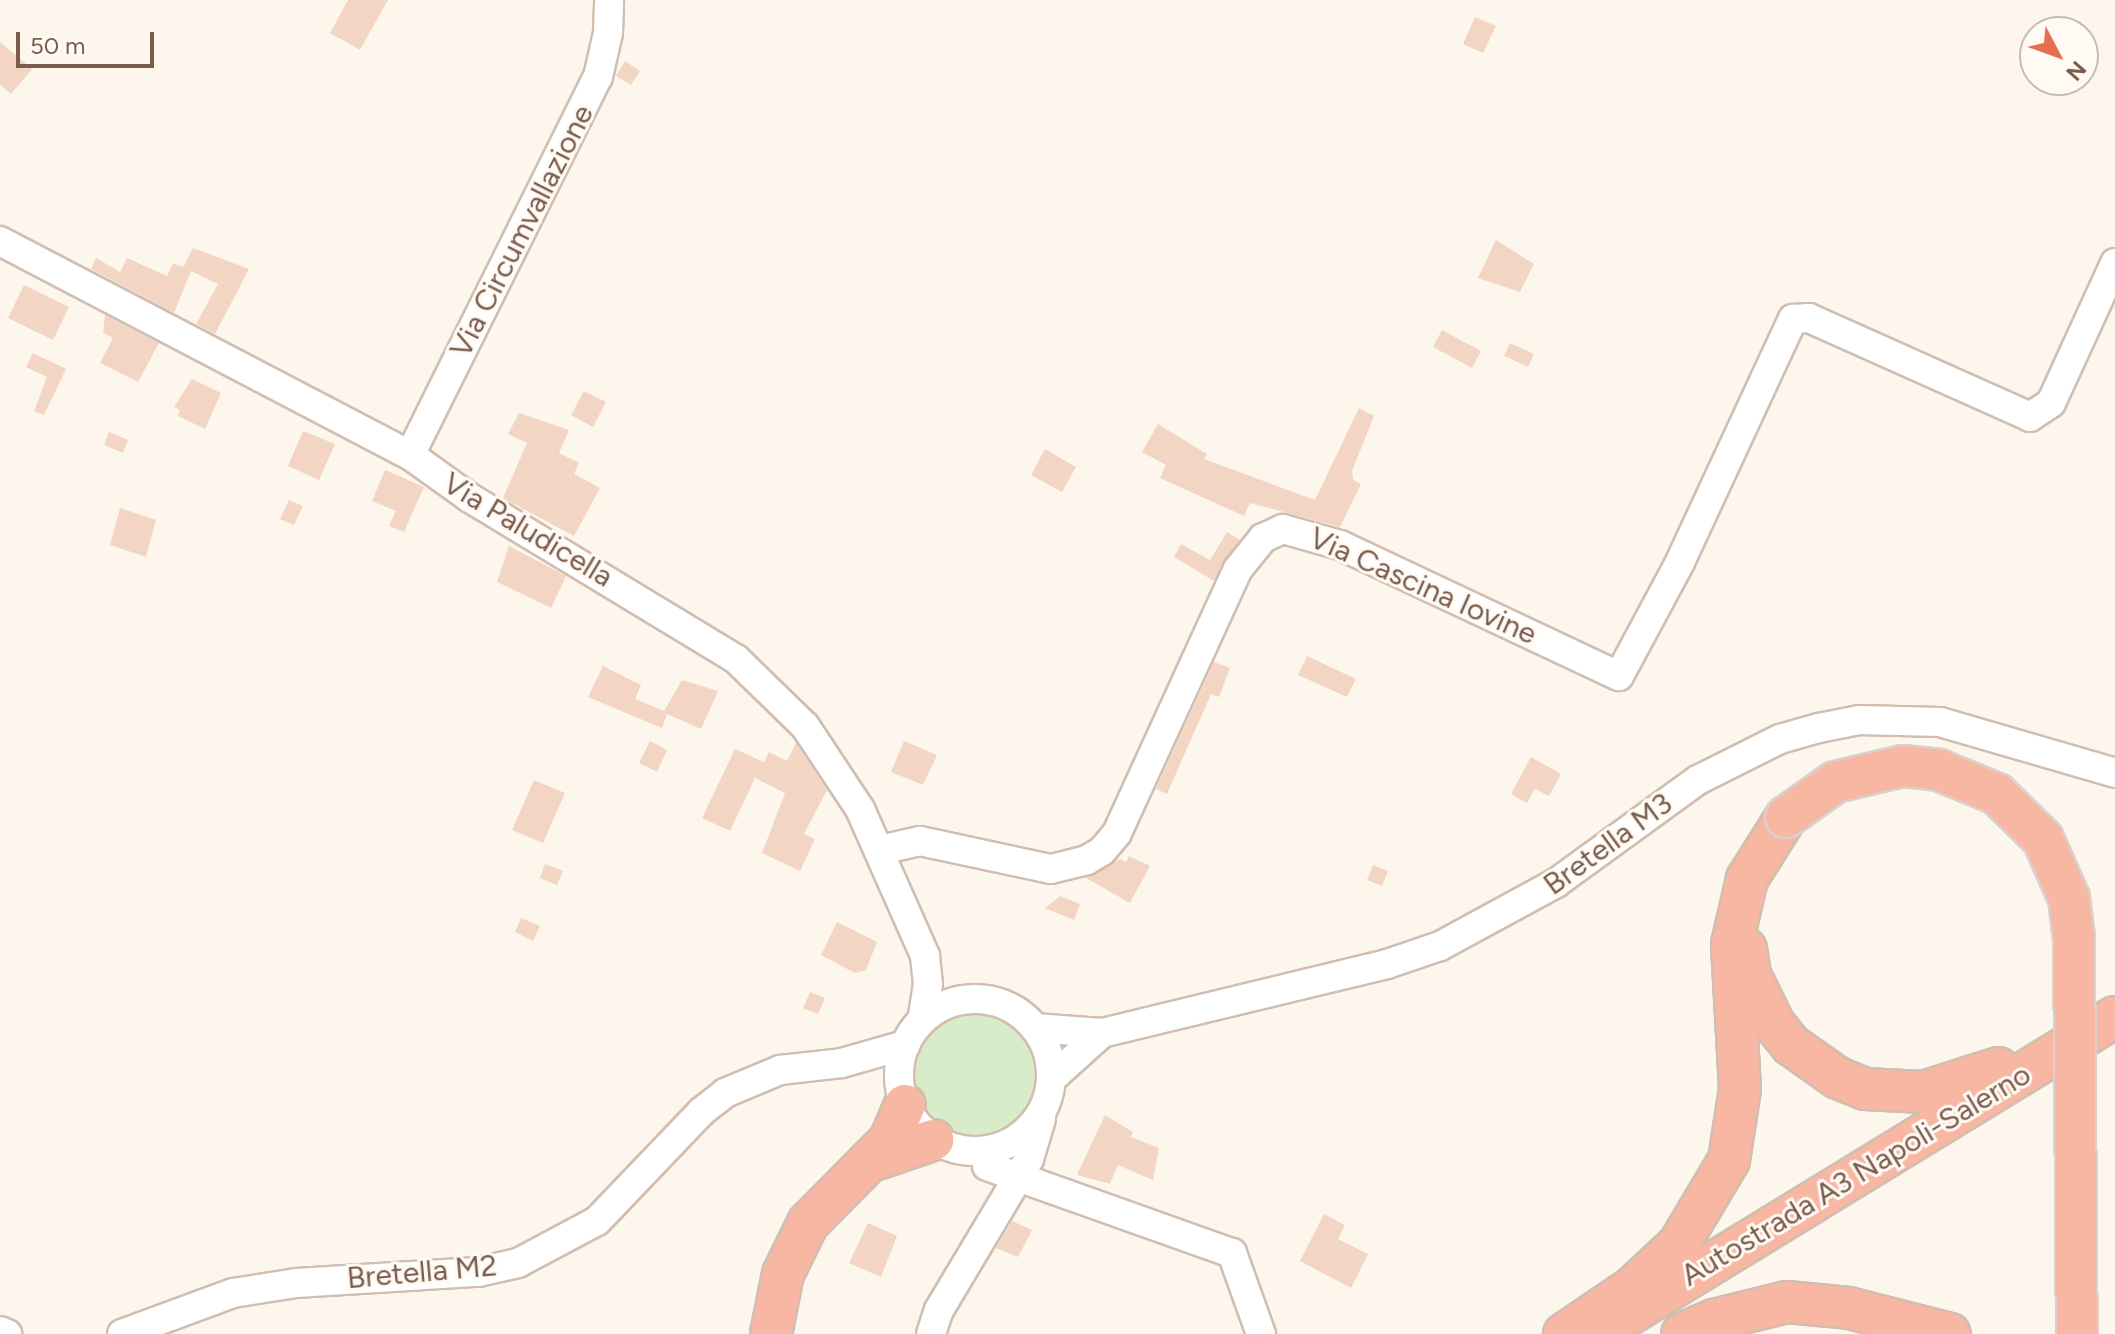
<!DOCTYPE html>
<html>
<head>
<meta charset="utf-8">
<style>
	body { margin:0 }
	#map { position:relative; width:2115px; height:1334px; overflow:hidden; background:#fdf6ec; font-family:Figtree,sans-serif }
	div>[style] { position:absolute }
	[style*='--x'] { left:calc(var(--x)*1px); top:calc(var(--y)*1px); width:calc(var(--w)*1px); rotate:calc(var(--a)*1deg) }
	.green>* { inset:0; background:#d8ecc9 }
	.round { border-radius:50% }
	.building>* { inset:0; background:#f3d5c3 }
	.roads { filter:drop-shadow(2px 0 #d1beb0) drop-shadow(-2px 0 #d1beb0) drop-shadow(0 2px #d1beb0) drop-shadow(0 -2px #d1beb0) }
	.minor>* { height:28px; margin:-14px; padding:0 14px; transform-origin:14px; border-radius:14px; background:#fff }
	.minor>.ring { margin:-14px; padding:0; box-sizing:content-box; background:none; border:28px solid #fff; border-radius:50% }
	.highway>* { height:40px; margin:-20px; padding:0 20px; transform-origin:20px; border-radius:20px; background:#f7b7a3 }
	.bridges { filter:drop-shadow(2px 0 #dad1cd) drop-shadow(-2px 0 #dad1cd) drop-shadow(0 2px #dad1cd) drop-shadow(0 -2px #dad1cd) }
	.highway-bridge>* { height:40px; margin:-20px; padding:0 20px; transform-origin:20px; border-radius:20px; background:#f7b7a3 }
	span { translate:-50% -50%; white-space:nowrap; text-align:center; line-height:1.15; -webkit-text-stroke:6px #fffaf3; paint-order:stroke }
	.street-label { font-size:30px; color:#7a5c4d }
	.north { position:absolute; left:2019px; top:16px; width:80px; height:80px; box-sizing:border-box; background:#fffaf3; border:2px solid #cabbb1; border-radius:50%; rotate:131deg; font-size:22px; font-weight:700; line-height:32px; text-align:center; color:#7a5c4d }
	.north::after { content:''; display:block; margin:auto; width:28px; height:36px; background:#e76f51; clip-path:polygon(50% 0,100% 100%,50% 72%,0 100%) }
	.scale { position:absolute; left:16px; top:32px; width:138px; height:36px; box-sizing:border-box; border:4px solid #7a5c4d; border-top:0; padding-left:10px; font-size:24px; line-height:28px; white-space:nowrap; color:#7a5c4d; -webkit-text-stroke:6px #fffaf3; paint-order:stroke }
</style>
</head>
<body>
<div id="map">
	<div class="green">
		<div class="round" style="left:912px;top:1013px;width:126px;height:126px"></div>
	</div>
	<div class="building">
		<div style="clip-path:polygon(348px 0,388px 0,360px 50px,330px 33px)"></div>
		<div style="clip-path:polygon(1475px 17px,1496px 26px,1483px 53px,1463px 44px)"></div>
		<div style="clip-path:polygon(0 42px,32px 69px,11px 94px,0 85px)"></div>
		<div style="clip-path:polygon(625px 61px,640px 71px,631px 85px,616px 76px)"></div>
		<div style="clip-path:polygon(1496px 240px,1534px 264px,1520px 292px,1478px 278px)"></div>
		<div style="clip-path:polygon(193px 248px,249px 269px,215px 334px,196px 324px,218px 284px,191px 271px,174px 313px,91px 269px,96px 258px,120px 272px,127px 258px,167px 276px,173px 263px,183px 267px)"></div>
		<div style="clip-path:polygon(24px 285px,69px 307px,53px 340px,8px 318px)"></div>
		<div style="clip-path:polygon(105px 315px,159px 343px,138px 382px,100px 363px,113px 338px,103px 333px)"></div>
		<div style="clip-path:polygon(1442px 330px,1481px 351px,1472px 368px,1433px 347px)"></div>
		<div style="clip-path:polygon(1510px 343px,1534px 354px,1528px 367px,1504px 356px)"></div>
		<div style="clip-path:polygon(33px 353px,66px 369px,44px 415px,34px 411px,47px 377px,26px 367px)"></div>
		<div style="clip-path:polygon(192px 379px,221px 393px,205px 429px,178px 416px,180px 410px,174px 407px)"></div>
		<div style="clip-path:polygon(584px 391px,606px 402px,593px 427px,571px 415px)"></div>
		<div style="clip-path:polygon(1359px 408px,1374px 416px,1352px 471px,1353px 480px,1361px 484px,1340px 527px,1250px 503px,1244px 516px,1160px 478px,1166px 465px,1142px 452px,1158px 424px,1207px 454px,1204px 459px,1315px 500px)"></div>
		<div style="clip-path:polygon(519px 413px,569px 430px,559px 453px,579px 463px,574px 474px,600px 488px,574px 536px,503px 498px,527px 443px,508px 434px)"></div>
		<div style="clip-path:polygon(303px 431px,335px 444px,319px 480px,288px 466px)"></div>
		<div style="clip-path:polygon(109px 432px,128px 440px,123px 453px,104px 445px)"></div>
		<div style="clip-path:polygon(1045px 449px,1076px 467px,1062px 492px,1031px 475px)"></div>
		<div style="clip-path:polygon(385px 470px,424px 487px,404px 532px,389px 526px,396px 511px,372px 501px)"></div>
		<div style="clip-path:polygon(289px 500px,303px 506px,294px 525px,280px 519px)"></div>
		<div style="clip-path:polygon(120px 508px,156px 520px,146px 557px,110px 545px)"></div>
		<div style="clip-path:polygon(1227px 532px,1240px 540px,1214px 581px,1174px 557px,1181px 544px,1210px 560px)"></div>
		<div style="clip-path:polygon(509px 546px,566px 576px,551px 608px,497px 582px)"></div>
		<div style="clip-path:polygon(1307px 656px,1356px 679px,1347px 697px,1298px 675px)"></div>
		<div style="clip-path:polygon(1214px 662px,1230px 668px,1219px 697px,1211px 694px,1167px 794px,1156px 789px)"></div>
		<div style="clip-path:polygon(603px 666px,641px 685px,635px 699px,664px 711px,682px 680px,718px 691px,701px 729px,667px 714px,662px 728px,588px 697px)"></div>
		<div style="clip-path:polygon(650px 741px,667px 750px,657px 772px,639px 763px)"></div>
		<div style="clip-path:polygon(904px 741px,937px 755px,923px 785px,891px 772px)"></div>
		<div style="clip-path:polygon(796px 743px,827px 790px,804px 834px,815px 839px,800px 871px,762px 853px,785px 793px,755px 778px,730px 831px,702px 818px,735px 749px,764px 762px,769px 752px,787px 761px)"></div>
		<div style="clip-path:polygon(1531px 757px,1561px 774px,1549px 796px,1535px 789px,1527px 803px,1511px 794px)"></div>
		<div style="clip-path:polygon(534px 780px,565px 793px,543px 843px,512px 830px)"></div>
		<div style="clip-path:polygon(1129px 856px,1150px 866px,1130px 903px,1086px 878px,1120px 859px,1126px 862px)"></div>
		<div style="clip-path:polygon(545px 864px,563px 871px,557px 885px,540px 878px)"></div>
		<div style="clip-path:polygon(1373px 865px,1388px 871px,1382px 886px,1367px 880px)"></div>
		<div style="clip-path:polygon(1060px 896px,1080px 904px,1074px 920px,1045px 908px)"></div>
		<div style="clip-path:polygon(521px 918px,540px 926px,533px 941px,515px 932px)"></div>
		<div style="clip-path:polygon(837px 922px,877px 942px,866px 970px,855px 973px,821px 955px)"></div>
		<div style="clip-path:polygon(810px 992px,825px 998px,818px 1014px,803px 1008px)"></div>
		<div style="clip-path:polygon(1105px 1115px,1133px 1132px,1131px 1137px,1159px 1148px,1153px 1180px,1118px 1165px,1110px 1184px,1077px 1175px)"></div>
		<div style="clip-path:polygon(1324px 1214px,1345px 1225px,1338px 1239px,1368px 1254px,1351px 1288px,1300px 1261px)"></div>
		<div style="clip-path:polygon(1012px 1221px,1032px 1230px,1018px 1257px,996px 1248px)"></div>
		<div style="clip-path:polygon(868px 1223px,897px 1236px,881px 1277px,849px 1263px)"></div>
	</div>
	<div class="roads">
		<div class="minor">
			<div style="--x:0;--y:241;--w:462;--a:27.6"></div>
			<div style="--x:410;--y:455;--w:74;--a:35.6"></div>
			<div style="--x:470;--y:498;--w:311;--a:31.2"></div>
			<div style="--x:736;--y:659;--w:96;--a:44.2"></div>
			<div style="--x:805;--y:726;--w:100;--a:56.5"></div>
			<div style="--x:860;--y:809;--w:161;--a:66.1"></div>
			<div style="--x:925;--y:956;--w:28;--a:84"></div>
			<div style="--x:928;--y:984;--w:36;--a:99"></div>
			<div style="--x:410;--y:455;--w:422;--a:-63.6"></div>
			<div style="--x:598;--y:77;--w:45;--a:-77.2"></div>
			<div style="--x:608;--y:33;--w:33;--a:-88"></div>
			<div style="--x:880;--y:850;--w:41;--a:-12.7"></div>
			<div style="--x:920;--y:841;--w:134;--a:12.1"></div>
			<div style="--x:1051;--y:869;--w:37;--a:-14"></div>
			<div style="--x:1087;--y:860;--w:17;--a:-31"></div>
			<div style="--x:1102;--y:851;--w:23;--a:-50"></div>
			<div style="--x:1117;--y:833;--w:290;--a:-65.4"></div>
			<div style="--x:1238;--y:569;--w:40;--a:-51"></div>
			<div style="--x:1263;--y:538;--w:22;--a:-24"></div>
			<div style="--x:1283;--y:529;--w:59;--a:15.7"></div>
			<div style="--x:1340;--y:545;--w:308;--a:25.2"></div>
			<div style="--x:1619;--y:676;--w:129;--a:-61.8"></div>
			<div style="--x:1680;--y:562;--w:268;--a:-65.1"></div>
			<div style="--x:1793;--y:319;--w:16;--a:-4"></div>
			<div style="--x:1809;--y:318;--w:242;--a:24.1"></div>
			<div style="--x:2030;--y:417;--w:25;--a:-34"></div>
			<div style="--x:2051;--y:403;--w:154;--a:-65.4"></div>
			<div class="ring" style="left:899px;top:999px;width:124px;height:124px"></div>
			<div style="--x:1035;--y:1028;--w:67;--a:4.3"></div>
			<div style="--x:1102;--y:1033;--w:293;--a:-13.6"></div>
			<div style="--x:1387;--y:964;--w:56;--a:-18.8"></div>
			<div style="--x:1440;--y:946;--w:132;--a:-28.5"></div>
			<div style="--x:1556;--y:883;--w:175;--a:-36"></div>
			<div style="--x:1698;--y:780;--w:92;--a:-26.6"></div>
			<div style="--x:1780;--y:739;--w:41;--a:-15.8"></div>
			<div style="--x:1819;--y:728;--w:41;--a:-11.3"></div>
			<div style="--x:1859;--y:720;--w:81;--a:1.4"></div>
			<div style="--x:1940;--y:722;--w:182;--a:16.2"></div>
			<div style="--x:1052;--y:1078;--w:67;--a:-42"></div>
			<div style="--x:987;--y:1166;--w:260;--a:19.6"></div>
			<div style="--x:1232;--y:1253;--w:86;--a:70.3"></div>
			<div style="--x:0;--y:1331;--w:8;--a:23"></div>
			<div style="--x:122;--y:1334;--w:118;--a:-20.3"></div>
			<div style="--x:233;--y:1293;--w:64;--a:-9"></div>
			<div style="--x:296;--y:1283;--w:182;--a:-3.5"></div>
			<div style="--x:478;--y:1272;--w:41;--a:-12.7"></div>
			<div style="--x:518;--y:1263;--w:89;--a:-28"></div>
			<div style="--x:597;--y:1221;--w:151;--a:-46.3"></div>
			<div style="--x:701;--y:1112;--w:31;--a:-38"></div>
			<div style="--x:725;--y:1093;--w:60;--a:-22.7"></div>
			<div style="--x:780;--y:1070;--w:62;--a:-6.4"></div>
			<div style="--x:842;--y:1063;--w:66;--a:-15.9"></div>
			<div style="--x:931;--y:1334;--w:25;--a:-72"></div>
			<div style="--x:939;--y:1310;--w:176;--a:-59.2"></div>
			<div style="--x:1029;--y:1159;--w:42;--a:-73.3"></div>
		</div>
		<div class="highway">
			<div style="--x:1746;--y:949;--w:26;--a:81"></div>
			<div style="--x:1750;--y:975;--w:55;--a:63.9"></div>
			<div style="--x:1774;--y:1024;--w:27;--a:51"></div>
			<div style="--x:1791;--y:1045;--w:57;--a:35.1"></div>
			<div style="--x:1838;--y:1078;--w:29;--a:22"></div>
			<div style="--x:1865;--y:1089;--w:58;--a:3"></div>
			<div style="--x:1923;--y:1092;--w:79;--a:-17.7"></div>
			<div style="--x:868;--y:1162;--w:69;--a:-18.7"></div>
			<div style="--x:771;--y:1334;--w:61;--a:-78.7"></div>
			<div style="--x:783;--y:1274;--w:57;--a:-63.9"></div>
			<div style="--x:808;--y:1223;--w:117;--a:-45.3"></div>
			<div style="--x:890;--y:1140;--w:38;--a:-67"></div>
			<div style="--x:1564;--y:1334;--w:82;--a:-34.1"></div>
			<div style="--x:1632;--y:1288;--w:64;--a:-43.1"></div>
			<div style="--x:1679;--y:1244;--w:98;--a:-59.2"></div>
			<div style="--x:1729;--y:1160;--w:72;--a:-81.2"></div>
			<div style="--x:1740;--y:1089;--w:145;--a:-93.2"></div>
			<div style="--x:1732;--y:944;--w:67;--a:-77"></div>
			<div style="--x:1747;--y:879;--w:73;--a:-57.8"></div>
			<div style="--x:1597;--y:1334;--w:607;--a:-31.47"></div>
			<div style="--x:1682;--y:1334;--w:35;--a:-24"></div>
			<div style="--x:1714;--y:1320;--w:75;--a:-13.9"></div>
			<div style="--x:1787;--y:1302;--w:62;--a:5.5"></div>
			<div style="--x:1849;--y:1308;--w:104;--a:14.4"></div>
		</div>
	</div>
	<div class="bridges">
		<div class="highway-bridge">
			<div style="--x:1786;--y:817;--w:60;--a:-35.5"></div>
			<div style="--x:1835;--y:782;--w:70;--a:-13.2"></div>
			<div style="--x:1903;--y:766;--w:36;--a:6"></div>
			<div style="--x:1939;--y:770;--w:63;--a:22.5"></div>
			<div style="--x:1997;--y:794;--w:64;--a:44.4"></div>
			<div style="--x:2043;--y:839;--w:64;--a:66.2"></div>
			<div style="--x:2069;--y:898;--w:38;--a:83"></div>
			<div style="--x:2074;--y:936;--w:398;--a:89.6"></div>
		</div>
	</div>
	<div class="street-label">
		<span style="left:522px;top:231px;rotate:-63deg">Via Circumvallazione</span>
		<span style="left:528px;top:530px;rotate:31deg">Via Paludicella</span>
		<span style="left:1423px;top:586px;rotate:24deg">Via Cascina Iovine</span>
		<span style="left:1608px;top:844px;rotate:-36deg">Bretella M3</span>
		<span style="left:1856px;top:1175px;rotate:-31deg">Autostrada A3 Napoli-Salerno</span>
		<span style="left:422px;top:1272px;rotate:-5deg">Bretella M2</span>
	</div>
	<div class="north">N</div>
	<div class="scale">50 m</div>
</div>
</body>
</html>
